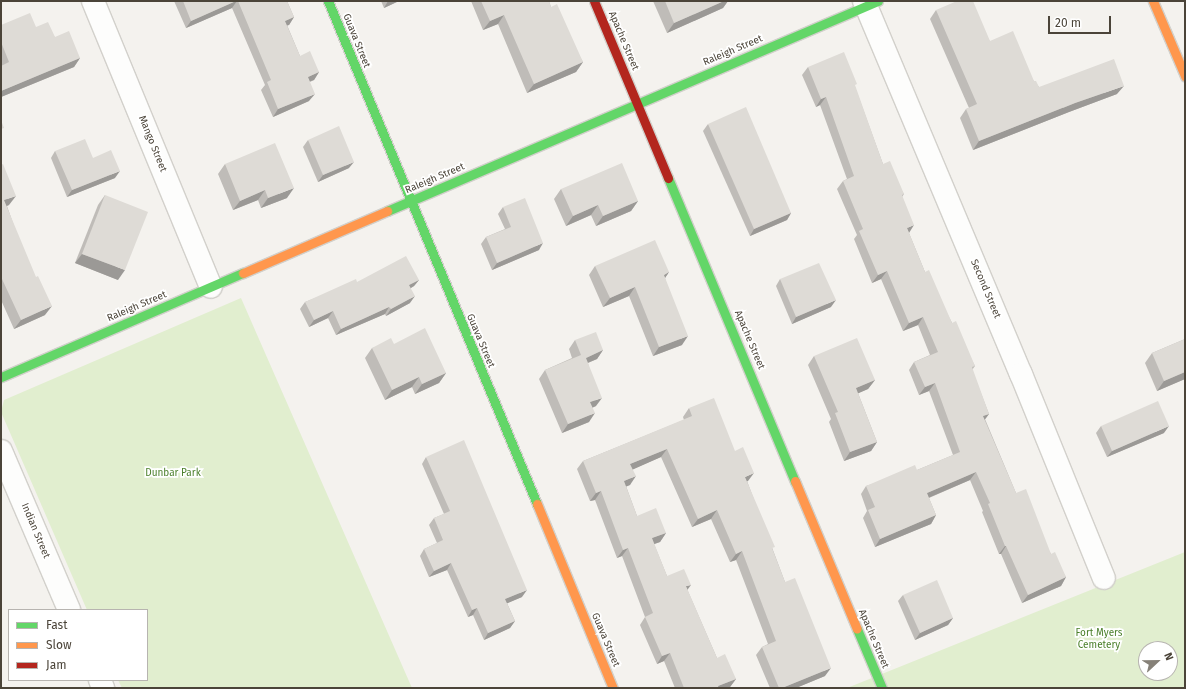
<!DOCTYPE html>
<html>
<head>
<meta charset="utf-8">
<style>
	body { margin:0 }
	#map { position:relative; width:1186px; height:689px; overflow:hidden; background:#f4f2ee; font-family:"Fira Sans",sans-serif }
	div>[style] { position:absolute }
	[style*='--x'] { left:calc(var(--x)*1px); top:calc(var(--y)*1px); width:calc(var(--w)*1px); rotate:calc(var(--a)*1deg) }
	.green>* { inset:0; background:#e1eecf }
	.roads { filter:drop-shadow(1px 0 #d2d0cb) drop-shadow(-1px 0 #d2d0cb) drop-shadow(0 1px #d2d0cb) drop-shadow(0 -1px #d2d0cb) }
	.street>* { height:22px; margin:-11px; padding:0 11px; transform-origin:11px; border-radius:11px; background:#fdfdfc }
	.fast>* { height:9px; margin:-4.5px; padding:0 4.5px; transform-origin:4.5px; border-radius:4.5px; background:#63d668 }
	.slow>* { height:9px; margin:-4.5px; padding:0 4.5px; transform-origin:4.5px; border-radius:4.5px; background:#ff974d }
	.jam>* { height:9px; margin:-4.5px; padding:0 4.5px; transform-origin:4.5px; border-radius:4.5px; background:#b3261e }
	.wall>* { inset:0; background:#bfbcb8 }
	.shaded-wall>* { inset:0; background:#9b9996 }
	.building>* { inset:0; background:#dedbd6 }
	span { translate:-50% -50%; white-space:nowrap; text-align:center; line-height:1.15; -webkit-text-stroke:3.5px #fff; paint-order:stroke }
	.street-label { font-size:10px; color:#4b4439 }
	.park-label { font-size:10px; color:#4a7f2a }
	.frame { position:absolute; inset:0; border:2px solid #4b4439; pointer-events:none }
	.legend { position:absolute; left:8px; top:609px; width:140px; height:72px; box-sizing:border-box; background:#fff; border:1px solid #b7b4b0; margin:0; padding:5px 7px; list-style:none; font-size:12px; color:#4b4439 }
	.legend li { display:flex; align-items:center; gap:8px; height:20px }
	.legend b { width:20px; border:1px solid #b7b4b0 }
	.north { position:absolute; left:1138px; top:641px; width:40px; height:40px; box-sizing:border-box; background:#fff; border:1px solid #b7b4b0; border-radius:50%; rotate:68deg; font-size:11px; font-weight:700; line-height:16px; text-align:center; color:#4b4439 }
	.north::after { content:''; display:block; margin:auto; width:14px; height:18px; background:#868178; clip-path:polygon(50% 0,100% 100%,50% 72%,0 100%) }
	.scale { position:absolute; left:1048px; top:16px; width:63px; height:18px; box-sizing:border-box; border:2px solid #4b4439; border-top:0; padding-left:5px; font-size:12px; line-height:14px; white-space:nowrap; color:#4b4439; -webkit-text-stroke:3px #fff; paint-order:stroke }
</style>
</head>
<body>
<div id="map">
	<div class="green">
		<div style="clip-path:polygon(241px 298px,412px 688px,122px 688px,118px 680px,147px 680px,147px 610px,87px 610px,1px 412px,4px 400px)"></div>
		<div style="clip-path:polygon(evenodd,1185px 552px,1185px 688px,847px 688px,1185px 552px,1146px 649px,1170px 649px,1170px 673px,1146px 673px,1146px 649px)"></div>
	</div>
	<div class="roads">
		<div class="street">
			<div style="--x:93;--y:1;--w:309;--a:67.6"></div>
			<div style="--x:864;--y:1;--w:405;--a:67.2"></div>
			<div style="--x:1021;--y:374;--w:220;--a:67.9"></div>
			<div style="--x:1;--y:451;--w:173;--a:66.8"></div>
			<div style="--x:100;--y:680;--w:9;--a:69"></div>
		</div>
		<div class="fast">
			<div style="--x:328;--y:1;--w:545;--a:67.44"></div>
			<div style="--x:668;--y:178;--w:329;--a:67.3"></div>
			<div style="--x:387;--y:211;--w:534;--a:-23.16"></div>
			<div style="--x:1;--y:377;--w:263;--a:-23.3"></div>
			<div style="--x:857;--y:629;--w:64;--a:67"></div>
		</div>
		<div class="slow">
			<div style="--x:1153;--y:1;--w:82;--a:66.9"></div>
			<div style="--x:243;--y:273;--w:157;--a:-23.3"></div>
			<div style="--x:795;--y:481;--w:160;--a:67.3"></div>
			<div style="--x:537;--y:504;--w:199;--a:67.6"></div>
		</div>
		<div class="jam">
			<div style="--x:594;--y:1;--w:192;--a:67.3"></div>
		</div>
	</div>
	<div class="wall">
		<div style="clip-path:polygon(174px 1px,287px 1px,294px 17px,289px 25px,287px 25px,300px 56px,319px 72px,314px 80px,310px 82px,309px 101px,273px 117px,261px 90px,265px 85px,232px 8px,186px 28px)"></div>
		<div style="clip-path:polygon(381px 1px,399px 1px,384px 8px)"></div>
		<div style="clip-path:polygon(471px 1px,549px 1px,551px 7px,583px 62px,576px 72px,527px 93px,498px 24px,483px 30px)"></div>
		<div style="clip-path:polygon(653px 1px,728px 1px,723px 8px,667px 33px)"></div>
		<div style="clip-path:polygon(936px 10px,990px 41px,1034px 81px,1039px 87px,1117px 94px,1069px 112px,973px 150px,960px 118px,966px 109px,969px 108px,930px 19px)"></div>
		<div style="clip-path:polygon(1px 25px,36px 27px,55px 37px,80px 58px,74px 67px,1px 97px)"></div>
		<div style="clip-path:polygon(808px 67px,855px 87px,883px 164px,904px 194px,902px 197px,909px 233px,925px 272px,975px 366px,972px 370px,989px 414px,985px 419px,1016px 493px,1051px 554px,1066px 577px,1061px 586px,1022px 603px,1001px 554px,999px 554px,982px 512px,983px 511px,970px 480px,929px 498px,936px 515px,931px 524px,875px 547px,863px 518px,867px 511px,861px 494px,866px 486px,917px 470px,953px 455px,929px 391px,919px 395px,909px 370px,914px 362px,930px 355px,918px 325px,903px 331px,881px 279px,872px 283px,854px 239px,857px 235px,837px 189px,843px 181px,847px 179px,820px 105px,816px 107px,802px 75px)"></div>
		<div style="clip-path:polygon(708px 124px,791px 213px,787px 220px,750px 236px,703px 131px)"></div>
		<div style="clip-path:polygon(308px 140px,349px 168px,318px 182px,303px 147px)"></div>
		<div style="clip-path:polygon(55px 151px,93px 158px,115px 178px,67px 197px,51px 158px)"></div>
		<div style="clip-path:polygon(225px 164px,287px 198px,261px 208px,258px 200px,233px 210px,218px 174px)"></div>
		<div style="clip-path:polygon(1px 165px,9px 205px,7px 206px,45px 315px,14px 329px,1px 300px)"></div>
		<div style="clip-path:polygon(561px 189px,638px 201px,631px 211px,596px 226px,591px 215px,566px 226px,554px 199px)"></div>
		<div style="clip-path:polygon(105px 195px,118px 280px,75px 263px,98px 205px)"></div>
		<div style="clip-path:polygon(503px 207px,539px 250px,492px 270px,481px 244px,486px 237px,505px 229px,498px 214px)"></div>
		<div style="clip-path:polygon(595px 266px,669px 272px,665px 278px,682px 345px,653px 356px,629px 296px,603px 307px,589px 275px)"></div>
		<div style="clip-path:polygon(780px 279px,831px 307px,792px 324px,776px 286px)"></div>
		<div style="clip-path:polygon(419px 280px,414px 286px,411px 288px,410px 303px,386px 316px,385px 314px,336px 335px,328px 318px,309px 327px,300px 309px,305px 302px,357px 282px)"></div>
		<div style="clip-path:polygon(1185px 339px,1185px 379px,1157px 391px,1145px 363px,1152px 353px)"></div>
		<div style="clip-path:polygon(575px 340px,603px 350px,597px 359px,588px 363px,596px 406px,592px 408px,589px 422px,562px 433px,539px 379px,545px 370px,572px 358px,569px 349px)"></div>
		<div style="clip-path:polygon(394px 344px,446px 373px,439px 383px,415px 394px,412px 387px,385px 400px,365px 358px,372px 348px)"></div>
		<div style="clip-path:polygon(814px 356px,875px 380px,868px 389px,858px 393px,877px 442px,871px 451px,844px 461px,829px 422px,831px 419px,808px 365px)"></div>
		<div style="clip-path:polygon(689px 408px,748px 481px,747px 481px,785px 582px,825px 676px,796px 688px,770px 688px,756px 655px,762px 647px,768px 644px,736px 560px,730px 562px,711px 519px,692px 527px,661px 457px,633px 469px,630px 485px,626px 486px,637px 516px,666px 533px,660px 542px,654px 544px,667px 576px,687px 589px,717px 658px,736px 679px,730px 687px,728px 688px,675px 688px,664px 661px,657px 664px,640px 625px,645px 617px,622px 556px,617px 558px,595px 500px,590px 501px,577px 469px,583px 461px,684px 420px,683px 417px)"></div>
		<div style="clip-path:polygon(1101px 426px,1164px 433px,1107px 457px,1096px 433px)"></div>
		<div style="clip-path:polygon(426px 457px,522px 597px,507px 603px,515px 621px,510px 628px,484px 640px,473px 615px,468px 617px,447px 570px,429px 577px,420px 556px,424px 549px,437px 543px,429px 525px,434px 518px,444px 514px,422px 464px)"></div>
		<div style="clip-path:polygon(903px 595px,953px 618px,948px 625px,915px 640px,898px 601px)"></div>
	</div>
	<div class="shaded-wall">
		<div style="clip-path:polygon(236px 1px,237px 1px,232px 8px,186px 28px,191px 21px)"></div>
		<div style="clip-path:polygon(388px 1px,399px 1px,384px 8px)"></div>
		<div style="clip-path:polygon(724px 1px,728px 1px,723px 8px,667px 33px,674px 23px)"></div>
		<div style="clip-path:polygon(504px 15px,498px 24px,483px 30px,490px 21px)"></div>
		<div style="clip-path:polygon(294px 17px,289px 25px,280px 28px,285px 21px)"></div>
		<div style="clip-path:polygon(80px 58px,74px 67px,1px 97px,1px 91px)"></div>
		<div style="clip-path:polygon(583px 62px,576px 72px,527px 93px,534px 84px)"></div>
		<div style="clip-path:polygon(319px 72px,314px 80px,302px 84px,308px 77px)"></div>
		<div style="clip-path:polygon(1124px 86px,1117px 94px,1069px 112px,973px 150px,979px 141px,1075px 103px)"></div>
		<div style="clip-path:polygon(315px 94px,309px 101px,273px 117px,278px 109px)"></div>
		<div style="clip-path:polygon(826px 97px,820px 105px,816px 107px,821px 99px)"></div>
		<div style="clip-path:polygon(354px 162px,349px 168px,318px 182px,323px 175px)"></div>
		<div style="clip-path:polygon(120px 171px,115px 178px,67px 197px,72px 190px)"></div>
		<div style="clip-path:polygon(294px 188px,287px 198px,261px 208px,268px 198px)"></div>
		<div style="clip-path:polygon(265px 190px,258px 200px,233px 210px,240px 201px)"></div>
		<div style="clip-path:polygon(16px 196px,9px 205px,1px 208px,4px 200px)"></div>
		<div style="clip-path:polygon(638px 201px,631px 211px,596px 226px,603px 216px)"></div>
		<div style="clip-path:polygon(598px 205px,591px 215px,566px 226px,573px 216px)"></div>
		<div style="clip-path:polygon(791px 213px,787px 220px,750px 236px,754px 229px)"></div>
		<div style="clip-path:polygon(914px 225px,909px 233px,907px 228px)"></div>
		<div style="clip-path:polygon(543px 243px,539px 250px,492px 270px,497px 263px)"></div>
		<div style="clip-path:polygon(82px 254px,125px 270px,118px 280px,75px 263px)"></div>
		<div style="clip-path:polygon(887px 271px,881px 279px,872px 283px,878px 275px)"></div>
		<div style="clip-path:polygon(669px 272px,663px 281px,664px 275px)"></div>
		<div style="clip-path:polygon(419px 280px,414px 286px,404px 292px,409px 285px)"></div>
		<div style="clip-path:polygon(635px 287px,629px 296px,603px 307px,610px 298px)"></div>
		<div style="clip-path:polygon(415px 296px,410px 303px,386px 316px,391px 309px)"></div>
		<div style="clip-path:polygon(836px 300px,831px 307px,792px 324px,796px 317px)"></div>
		<div style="clip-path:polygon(52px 306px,45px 315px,14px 329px,21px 320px)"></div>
		<div style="clip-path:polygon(389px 307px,385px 314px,336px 335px,341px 329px)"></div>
		<div style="clip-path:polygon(333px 311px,328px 318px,309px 327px,314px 320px)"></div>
		<div style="clip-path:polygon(923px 317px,918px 325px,903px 331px,909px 323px)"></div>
		<div style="clip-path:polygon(688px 336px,682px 345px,653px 356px,659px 347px)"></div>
		<div style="clip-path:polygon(603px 350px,597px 359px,580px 366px,586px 358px)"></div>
		<div style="clip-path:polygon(1185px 372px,1185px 379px,1157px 391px,1164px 381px)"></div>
		<div style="clip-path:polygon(446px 373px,439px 383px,415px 394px,422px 384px)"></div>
		<div style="clip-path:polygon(419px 377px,412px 387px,385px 400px,392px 390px)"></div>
		<div style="clip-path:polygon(875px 380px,868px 389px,850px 397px,856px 388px)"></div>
		<div style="clip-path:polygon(935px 383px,929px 391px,919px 395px,925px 387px)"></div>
		<div style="clip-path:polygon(602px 398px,596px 406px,584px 411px,590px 402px)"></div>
		<div style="clip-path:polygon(595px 413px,589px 422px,562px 433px,568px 424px)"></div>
		<div style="clip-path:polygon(989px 414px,983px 422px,983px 416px)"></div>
		<div style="clip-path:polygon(1169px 426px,1164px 433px,1107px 457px,1112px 451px)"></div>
		<div style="clip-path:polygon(877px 442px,871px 451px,844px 461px,850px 452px)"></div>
		<div style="clip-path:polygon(667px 449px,661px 457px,625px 473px,630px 464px)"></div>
		<div style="clip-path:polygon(976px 472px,970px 480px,921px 501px,927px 493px)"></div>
		<div style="clip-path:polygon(754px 473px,748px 481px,739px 485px,745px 477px)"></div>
		<div style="clip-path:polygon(636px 476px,630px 485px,618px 490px,624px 481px)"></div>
		<div style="clip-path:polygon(601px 491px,595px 500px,590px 501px,596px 493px)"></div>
		<div style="clip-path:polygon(717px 510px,711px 519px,692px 527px,698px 519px)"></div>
		<div style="clip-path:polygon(936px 515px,931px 524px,875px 547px,880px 539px)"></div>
		<div style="clip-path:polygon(666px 533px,660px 542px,646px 547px,652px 538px)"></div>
		<div style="clip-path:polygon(1005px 546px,1006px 546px,1001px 554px,999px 554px)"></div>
		<div style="clip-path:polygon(628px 548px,622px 556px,617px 558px,623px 550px)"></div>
		<div style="clip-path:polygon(742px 551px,736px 560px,730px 562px,736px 554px)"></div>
		<div style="clip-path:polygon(451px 563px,447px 570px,429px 577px,434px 571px)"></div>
		<div style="clip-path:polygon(1066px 577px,1061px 586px,1022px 603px,1028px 595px)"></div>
		<div style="clip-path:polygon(691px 585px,685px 593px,686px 586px)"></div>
		<div style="clip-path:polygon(527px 590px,522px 597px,501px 606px,505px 599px)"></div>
		<div style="clip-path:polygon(477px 608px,473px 615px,468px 617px,472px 610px)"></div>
		<div style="clip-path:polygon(953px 618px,948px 625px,915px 640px,920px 633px)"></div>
		<div style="clip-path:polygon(515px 621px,510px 628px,484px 640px,488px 633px)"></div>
		<div style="clip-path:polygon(670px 653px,664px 661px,657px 664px,662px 656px)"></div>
		<div style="clip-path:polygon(831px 668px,825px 676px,796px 688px,782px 688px)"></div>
		<div style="clip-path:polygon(736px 679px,730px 687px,728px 688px,716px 688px,718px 686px)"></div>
	</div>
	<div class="building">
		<div style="clip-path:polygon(183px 1px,236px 1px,191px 21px)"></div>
		<div style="clip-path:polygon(238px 1px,287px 1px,294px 17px,285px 21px,300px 56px,310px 51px,319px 72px,308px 77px,315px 94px,278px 109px,267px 82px,271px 80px)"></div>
		<div style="clip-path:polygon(481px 1px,549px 1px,551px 7px,557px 4px,583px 62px,534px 84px,504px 15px,490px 21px)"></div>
		<div style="clip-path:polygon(665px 1px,724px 1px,674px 23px)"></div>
		<div style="clip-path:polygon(957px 1px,973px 1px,990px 41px,1013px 31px,1034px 81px,1036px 81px,1039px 87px,1114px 59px,1124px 86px,1075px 103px,979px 141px,966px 109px,977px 104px,936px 10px)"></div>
		<div style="clip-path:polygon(30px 13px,36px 27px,48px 22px,55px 37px,69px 31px,80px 58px,1px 91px,1px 66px,9px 62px,1px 42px,1px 25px)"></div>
		<div style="clip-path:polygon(844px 52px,857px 84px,855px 85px,883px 164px,890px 161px,904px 194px,902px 195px,914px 225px,907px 228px,925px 272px,929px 270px,952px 323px,956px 321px,975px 366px,972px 367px,989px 414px,983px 416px,1016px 493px,1026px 489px,1051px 554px,1055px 552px,1066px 577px,1028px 595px,1006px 546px,1005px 546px,988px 504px,990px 503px,976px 472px,927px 493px,936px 515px,880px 539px,868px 510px,875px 507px,866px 486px,915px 465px,917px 470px,960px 452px,935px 383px,925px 387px,914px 362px,938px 352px,923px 317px,909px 323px,887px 271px,878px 275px,859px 231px,863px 229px,843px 181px,854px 176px,826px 97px,821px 99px,808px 67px)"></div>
		<div style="clip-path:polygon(746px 107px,791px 213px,754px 229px,708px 124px)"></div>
		<div style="clip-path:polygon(1px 120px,4px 128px,1px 129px)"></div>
		<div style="clip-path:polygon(339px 126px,354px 162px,323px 175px,308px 140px)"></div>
		<div style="clip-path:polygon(85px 139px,93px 158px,111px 150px,120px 171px,72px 190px,55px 151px)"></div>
		<div style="clip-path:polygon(275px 143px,294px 188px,268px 198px,265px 190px,240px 201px,225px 164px)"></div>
		<div style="clip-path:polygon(622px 163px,638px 201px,603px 216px,598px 205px,573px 216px,561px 189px)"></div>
		<div style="clip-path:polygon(3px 164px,16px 196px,4px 200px,36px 277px,38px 276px,52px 306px,21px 320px,2px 279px,1px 279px,1px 165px)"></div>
		<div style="clip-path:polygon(105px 195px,148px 212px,125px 270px,82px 254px)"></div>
		<div style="clip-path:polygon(525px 198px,543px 243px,497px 263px,486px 237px,511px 227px,503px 207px)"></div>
		<div style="clip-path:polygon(655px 240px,669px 272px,664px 275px,688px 336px,659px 347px,635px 287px,610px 298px,595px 266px)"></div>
		<div style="clip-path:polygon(406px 256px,419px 280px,409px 285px,415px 296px,391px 309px,389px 307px,341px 329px,333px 311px,314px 320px,305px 302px,356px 279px,357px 282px)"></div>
		<div style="clip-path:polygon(819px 263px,836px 300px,796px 317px,780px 279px)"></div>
		<div style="clip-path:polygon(425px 328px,446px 373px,422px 384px,419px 377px,392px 390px,372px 348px,391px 338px,394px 344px)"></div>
		<div style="clip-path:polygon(596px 332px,603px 350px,586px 358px,602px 398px,590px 402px,595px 413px,568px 424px,545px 370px,581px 355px,575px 340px)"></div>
		<div style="clip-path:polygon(857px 338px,875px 380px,856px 388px,877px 442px,850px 452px,835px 413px,838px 412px,814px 356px)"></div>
		<div style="clip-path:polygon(1185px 339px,1185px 372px,1164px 381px,1152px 353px)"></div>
		<div style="clip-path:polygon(714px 398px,735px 451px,743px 447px,754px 473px,745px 477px,775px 547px,772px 548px,785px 582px,795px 578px,831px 668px,782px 688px,779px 688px,762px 647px,776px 641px,742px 551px,736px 554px,717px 510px,698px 519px,667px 449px,630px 464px,636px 476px,624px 481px,637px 516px,656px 508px,666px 533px,652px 538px,667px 576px,684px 569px,691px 585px,686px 586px,717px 658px,725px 654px,736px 679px,718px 686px,719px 688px,684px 688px,670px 653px,662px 656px,645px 617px,653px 613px,628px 548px,623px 550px,601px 491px,596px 493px,583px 461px,692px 416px,689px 408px)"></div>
		<div style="clip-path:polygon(1158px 401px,1169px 426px,1112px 451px,1101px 426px)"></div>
		<div style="clip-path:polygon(464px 440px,527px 590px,505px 599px,515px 621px,488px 633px,477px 608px,472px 610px,451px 563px,434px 571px,424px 549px,443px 540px,434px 518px,450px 511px,426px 457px)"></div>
		<div style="clip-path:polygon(937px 580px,953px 618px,920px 633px,903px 595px)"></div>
	</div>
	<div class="street-label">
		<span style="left:356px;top:41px;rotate:68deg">Guava Street</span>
		<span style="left:623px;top:41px;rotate:67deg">Apache Street</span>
		<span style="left:733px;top:51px;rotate:-23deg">Raleigh Street</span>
		<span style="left:152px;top:144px;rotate:68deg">Mango Street</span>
		<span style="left:435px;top:179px;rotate:-23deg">Raleigh Street</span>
		<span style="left:985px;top:289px;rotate:67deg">Second Street</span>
		<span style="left:137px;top:307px;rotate:-23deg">Raleigh Street</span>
		<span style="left:749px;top:340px;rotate:67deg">Apache Street</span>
		<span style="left:480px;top:341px;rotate:67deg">Guava Street</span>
		<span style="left:35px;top:531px;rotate:67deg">Indian Street</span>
		<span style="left:873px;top:639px;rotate:67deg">Apache Street</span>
		<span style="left:605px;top:640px;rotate:67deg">Guava Street</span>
	</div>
	<div class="park-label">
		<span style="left:173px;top:474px">Dunbar Park</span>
		<span style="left:1099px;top:639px">Fort Myers<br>Cemetery</span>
	</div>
	<div class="frame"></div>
	<ul class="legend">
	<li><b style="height:5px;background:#63d668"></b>Fast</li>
	<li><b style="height:5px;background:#ff974d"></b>Slow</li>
	<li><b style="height:5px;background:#b3261e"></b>Jam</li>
	</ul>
	<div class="north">N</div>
	<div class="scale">20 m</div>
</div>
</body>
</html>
